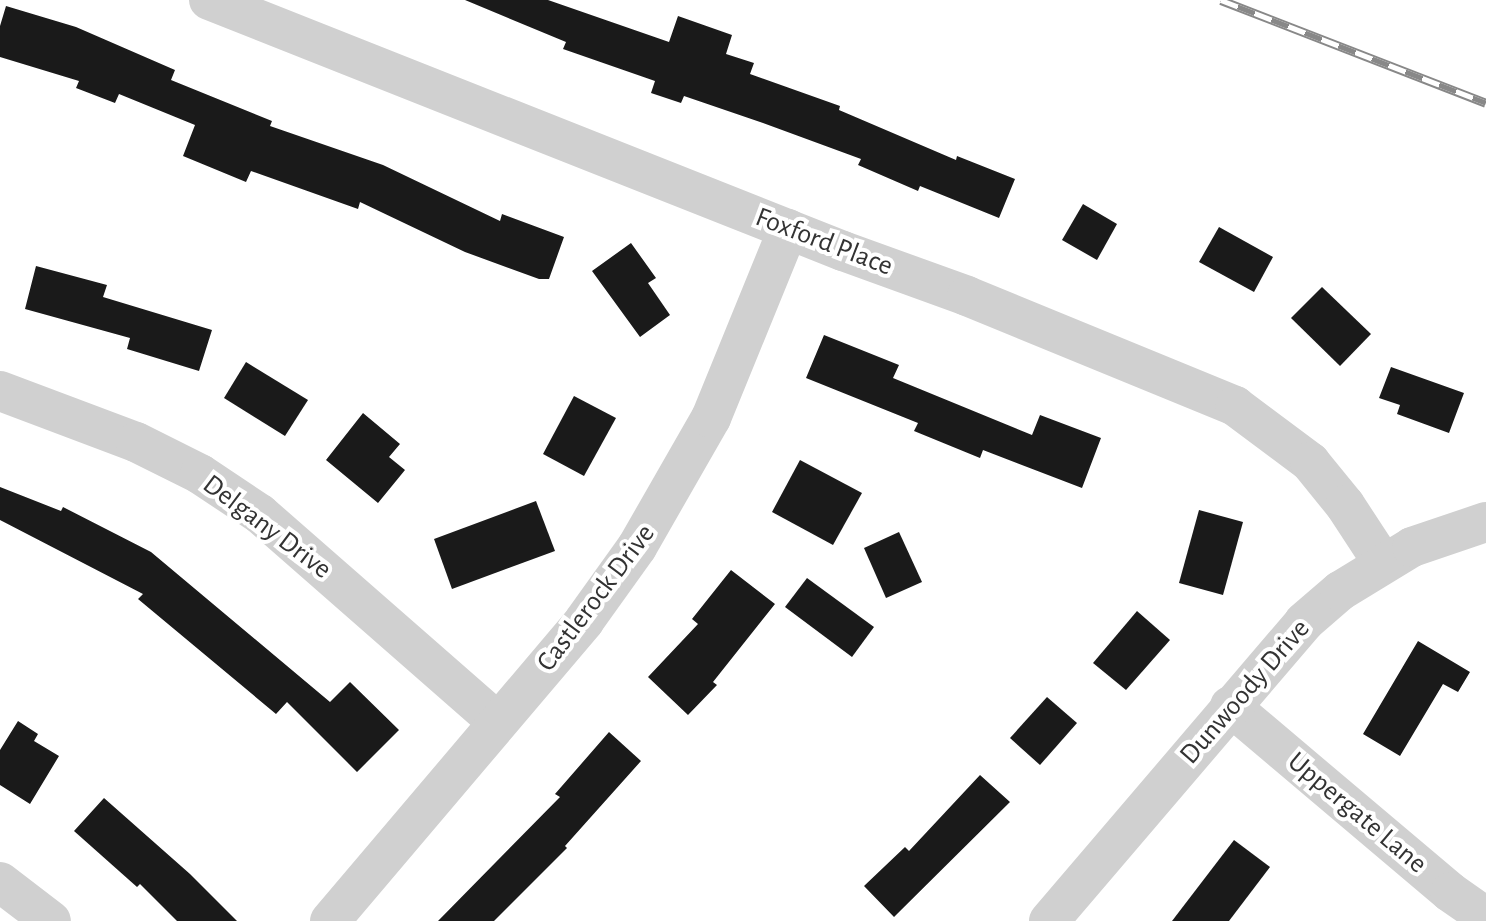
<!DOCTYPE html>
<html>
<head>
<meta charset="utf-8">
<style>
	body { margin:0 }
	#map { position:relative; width:1486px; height:921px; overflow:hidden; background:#fff; font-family:"Alegreya Sans",sans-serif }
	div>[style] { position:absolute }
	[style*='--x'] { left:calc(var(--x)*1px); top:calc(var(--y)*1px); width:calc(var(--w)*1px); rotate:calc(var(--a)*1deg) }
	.building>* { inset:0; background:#1a1a1a }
	.minor>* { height:40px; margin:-20px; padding:0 20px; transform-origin:20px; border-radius:20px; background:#d0d0d0 }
	.rail>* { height:9px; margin-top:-4.5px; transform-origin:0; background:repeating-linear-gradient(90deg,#fff 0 18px,#888 0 36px); box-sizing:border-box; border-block:2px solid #888 }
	span { translate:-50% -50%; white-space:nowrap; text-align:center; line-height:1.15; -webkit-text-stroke:8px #fff; paint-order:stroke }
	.street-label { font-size:28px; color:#333 }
</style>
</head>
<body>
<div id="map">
	<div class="building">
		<div style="clip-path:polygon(465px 0,548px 0,669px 42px,678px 16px,732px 35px,726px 54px,754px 63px,750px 74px,840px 106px,839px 110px,956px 160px,957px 156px,1015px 179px,999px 218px,920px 186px,918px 191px,858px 165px,861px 159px,763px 123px,684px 96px,681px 103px,651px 93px,655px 81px,563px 49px,566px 42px)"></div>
		<div style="clip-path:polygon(6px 6px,76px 27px,175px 70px,171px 80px,272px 121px,270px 126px,383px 165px,500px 221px,502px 214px,564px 237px,549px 279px,539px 279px,465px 252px,360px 202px,358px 209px,251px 171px,246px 182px,183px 156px,195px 125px,119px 94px,115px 103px,76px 88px,79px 81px,0 57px,0 26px)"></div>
		<div style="clip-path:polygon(1083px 204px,1117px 224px,1097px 260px,1062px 240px)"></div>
		<div style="clip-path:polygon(1219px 227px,1273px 257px,1254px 292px,1199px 262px)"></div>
		<div style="clip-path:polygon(631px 243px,656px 278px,648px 283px,670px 315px,640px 337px,592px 271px)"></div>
		<div style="clip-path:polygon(36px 266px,107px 285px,103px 297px,212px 330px,199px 371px,127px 349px,130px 338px,25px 309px)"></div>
		<div style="clip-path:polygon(1322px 287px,1371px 334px,1340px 366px,1291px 318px)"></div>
		<div style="clip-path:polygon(824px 335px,899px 365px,893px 378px,1032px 435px,1040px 415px,1101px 438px,1082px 488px,983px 450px,980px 458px,914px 431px,918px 423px,806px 378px)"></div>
		<div style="clip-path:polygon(246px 362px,308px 400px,285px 436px,224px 398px)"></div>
		<div style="clip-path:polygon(1391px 367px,1464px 393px,1449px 433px,1397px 414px,1400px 405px,1379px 398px)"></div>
		<div style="clip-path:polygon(574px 396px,616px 418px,584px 476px,543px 454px)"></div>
		<div style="clip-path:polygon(363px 413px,400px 444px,389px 457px,405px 470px,378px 503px,326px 460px)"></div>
		<div style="clip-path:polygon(800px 460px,862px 493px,833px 545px,772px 512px)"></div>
		<div style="clip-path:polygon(0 487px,61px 511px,63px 507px,151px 552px,330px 702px,350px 682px,399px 730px,357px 772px,287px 702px,276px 714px,138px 599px,143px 594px,0 520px)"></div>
		<div style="clip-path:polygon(536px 501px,555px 551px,452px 589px,434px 539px)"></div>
		<div style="clip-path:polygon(1199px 510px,1243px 522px,1223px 595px,1179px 583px)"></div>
		<div style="clip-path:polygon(899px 532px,922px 582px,886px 598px,864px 548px)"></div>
		<div style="clip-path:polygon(731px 570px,775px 604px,713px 682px,717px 685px,688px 715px,648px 677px,698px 624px,692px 619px)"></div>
		<div style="clip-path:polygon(807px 578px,874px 627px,852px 657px,785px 607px)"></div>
		<div style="clip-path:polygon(1137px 611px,1170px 640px,1126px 690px,1093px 663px)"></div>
		<div style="clip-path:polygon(1418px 641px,1470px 672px,1458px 692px,1443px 684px,1400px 756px,1363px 734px)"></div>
		<div style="clip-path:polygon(1047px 697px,1077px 723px,1040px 765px,1010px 738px)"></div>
		<div style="clip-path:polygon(18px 721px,38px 734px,34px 741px,59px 756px,30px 804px,0 785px,0 750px)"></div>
		<div style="clip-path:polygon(609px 732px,641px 761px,565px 846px,567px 848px,494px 921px,438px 921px,560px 797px,555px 794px)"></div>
		<div style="clip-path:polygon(980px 775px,1010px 802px,894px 917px,864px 886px,905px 847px,909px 851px)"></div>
		<div style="clip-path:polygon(104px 798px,190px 874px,237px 921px,177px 921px,140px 884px,137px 887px,74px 831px)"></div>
		<div style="clip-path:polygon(1234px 840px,1270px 867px,1229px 921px,1172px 921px)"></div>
	</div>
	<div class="minor">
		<div style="--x:209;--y:0;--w:682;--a:21.6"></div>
		<div style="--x:843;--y:251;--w:132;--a:19.9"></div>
		<div style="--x:967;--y:296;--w:290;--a:22.3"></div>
		<div style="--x:1235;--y:406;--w:94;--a:36.7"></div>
		<div style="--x:1310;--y:462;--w:55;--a:50.9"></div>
		<div style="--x:1345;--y:505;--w:69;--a:56.8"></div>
		<div style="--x:0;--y:391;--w:145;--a:20.6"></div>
		<div style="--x:136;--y:442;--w:72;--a:26.6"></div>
		<div style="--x:200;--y:474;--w:72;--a:33.7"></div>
		<div style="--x:260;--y:514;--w:316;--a:41.2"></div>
		<div style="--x:1230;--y:706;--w:288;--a:40.2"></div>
		<div style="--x:1450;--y:892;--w:44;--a:34.8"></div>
		<div style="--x:0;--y:882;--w:64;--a:37.4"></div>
		<div style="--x:330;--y:921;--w:393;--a:-49.7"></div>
		<div style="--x:584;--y:621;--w:91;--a:-54.4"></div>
		<div style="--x:637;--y:547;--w:149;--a:-60.2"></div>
		<div style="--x:711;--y:418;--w:204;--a:-67.8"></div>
		<div style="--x:1049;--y:921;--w:393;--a:-49.5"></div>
		<div style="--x:1304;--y:622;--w:48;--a:-40.7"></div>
		<div style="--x:1340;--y:591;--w:84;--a:-31.4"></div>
		<div style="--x:1412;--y:547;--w:78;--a:-18.7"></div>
	</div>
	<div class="rail">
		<div style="--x:1221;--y:0;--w:284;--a:21.2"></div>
	</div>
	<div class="street-label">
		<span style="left:824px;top:242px;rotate:21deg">Foxford Place</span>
		<span style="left:267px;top:527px;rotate:37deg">Delgany Drive</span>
		<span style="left:596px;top:598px;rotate:-53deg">Castlerock Drive</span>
		<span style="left:1245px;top:692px;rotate:-49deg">Dunwoody Drive</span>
		<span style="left:1357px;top:813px;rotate:40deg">Uppergate Lane</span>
	</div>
</div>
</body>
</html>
